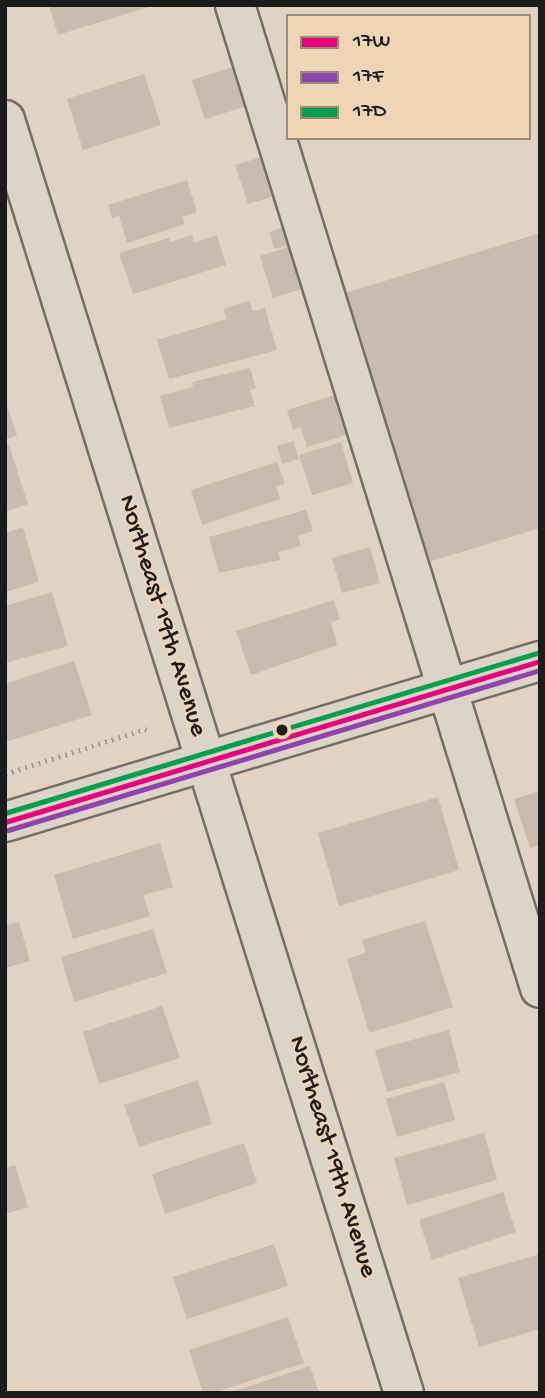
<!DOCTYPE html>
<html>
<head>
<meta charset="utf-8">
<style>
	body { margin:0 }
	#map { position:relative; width:545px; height:1398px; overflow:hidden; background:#e2d2c1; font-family:"Gochi Hand",sans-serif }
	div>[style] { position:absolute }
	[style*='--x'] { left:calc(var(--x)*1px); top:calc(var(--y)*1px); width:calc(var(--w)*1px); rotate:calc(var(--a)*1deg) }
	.building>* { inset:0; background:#c9bbad }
	.path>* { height:4.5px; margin-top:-2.25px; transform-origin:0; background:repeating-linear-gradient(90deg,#a69e94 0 2px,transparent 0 7px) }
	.roads { filter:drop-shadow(2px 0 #756e66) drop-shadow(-2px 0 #756e66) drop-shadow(0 2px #756e66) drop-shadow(0 -2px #756e66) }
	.minor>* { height:38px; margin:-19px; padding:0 19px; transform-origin:19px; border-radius:19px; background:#ddd3c7 }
	.bus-1>* { height:5px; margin:-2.5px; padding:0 2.5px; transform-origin:2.5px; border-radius:2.5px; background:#e5007d }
	.bus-2>* { height:5px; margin:-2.5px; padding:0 2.5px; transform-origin:2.5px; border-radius:2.5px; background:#8e44ad }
	.bus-3>* { height:5px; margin:-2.5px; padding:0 2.5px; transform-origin:2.5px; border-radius:2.5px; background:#019f4e }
	.dots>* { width:19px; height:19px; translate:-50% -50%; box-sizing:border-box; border:4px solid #eed5b6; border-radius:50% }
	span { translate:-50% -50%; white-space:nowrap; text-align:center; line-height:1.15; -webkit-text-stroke:5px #eed5b6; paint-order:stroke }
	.street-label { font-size:26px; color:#1c1c1c }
	.frame { position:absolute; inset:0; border:7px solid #1c1c1c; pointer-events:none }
	.legend { position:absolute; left:286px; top:14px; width:245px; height:126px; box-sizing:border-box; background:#eed5b6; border:2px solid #9a8b78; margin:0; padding:9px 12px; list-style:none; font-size:21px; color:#1c1c1c }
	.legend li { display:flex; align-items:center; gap:14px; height:35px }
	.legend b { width:35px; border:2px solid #9a8b78 }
</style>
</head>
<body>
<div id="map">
	<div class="building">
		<div style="clip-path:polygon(49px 5px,152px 5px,152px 6px,58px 35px)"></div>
		<div style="clip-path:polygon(239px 65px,251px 105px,205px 119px,192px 80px)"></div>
		<div style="clip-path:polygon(144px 74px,161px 125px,83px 150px,67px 99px)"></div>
		<div style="clip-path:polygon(269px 155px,281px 194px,248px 204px,235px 165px)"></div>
		<div style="clip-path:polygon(187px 180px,197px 212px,182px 217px,185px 224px,127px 243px,119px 216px,112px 218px,108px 205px)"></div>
		<div style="clip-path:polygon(288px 226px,293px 244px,275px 249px,269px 232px)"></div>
		<div style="clip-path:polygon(540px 233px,540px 528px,422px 564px,339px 295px)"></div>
		<div style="clip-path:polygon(192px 235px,194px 243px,217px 235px,226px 265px,133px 294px,119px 253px,169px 238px,170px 242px)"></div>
		<div style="clip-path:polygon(294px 245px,307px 287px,273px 298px,260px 256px)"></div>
		<div style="clip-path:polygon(249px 301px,253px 311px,265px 308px,277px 350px,169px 379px,157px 340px,227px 319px,223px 309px)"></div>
		<div style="clip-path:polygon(250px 368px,256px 388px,250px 390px,255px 406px,169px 428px,160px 396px,193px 387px,192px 382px)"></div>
		<div style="clip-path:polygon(338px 394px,350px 434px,307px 447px,301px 427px,293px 430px,287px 410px)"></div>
		<div style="clip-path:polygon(5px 399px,17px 436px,5px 439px)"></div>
		<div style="clip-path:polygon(293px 441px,299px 459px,282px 464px,277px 446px)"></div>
		<div style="clip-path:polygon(341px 442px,353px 483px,312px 495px,299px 455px)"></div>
		<div style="clip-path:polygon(9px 445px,28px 504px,5px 512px,5px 446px)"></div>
		<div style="clip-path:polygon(277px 462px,285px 484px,276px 486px,280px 499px,202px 525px,191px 490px)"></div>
		<div style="clip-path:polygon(306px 510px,313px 531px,298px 536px,301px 546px,278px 552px,280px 560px,219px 573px,209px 537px)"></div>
		<div style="clip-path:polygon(23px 527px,39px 582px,5px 592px,5px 533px)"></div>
		<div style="clip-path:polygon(370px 547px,380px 583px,342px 593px,332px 558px)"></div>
		<div style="clip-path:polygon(52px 592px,68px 646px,5px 663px,5px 606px)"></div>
		<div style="clip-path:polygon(334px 600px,340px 619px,331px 622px,337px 645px,251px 675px,236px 631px)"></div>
		<div style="clip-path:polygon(74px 661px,92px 715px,5px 742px,5px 684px)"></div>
		<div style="clip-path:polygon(540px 791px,540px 845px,530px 848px,514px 799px)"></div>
		<div style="clip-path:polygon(438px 797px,459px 870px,339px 906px,318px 833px)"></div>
		<div style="clip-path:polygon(160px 843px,173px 887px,143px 895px,150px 916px,73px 939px,54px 875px)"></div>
		<div style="clip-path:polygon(425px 921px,453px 1007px,369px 1033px,347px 959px,366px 953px,362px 940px)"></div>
		<div style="clip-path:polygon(19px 922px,30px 961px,5px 968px,5px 925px)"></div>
		<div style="clip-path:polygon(153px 929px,167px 973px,74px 1002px,61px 957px)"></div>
		<div style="clip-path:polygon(162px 1006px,180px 1058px,99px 1084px,83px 1032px)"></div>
		<div style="clip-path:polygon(449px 1030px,460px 1072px,387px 1092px,375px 1050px)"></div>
		<div style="clip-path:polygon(198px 1080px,212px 1124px,139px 1147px,124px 1105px)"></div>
		<div style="clip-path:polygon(444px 1082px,455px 1120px,397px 1137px,386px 1099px)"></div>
		<div style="clip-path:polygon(484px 1133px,497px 1180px,407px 1205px,394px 1158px)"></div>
		<div style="clip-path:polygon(244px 1143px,257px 1183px,165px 1214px,152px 1174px)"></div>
		<div style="clip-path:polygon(15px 1165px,28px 1207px,5px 1214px,5px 1168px)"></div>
		<div style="clip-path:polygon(503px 1192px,516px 1232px,432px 1260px,419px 1220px)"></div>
		<div style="clip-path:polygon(274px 1244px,288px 1286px,187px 1319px,173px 1277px)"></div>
		<div style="clip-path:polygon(540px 1254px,540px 1329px,479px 1347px,458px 1278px)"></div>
		<div style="clip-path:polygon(288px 1317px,304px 1363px,213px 1393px,203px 1393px,189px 1350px)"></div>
		<div style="clip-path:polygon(310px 1366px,319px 1393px,231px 1393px,231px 1392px)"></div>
	</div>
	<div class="path">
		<div style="--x:5;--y:774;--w:147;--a:-17.8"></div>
		<div style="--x:145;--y:729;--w:5;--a:22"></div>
	</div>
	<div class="roads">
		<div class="minor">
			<div style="--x:235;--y:5;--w:1029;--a:72.76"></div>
			<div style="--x:5;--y:120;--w:1334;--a:72.6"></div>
			<div style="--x:5;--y:822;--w:559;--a:-16.75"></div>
		</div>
	</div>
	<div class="bus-1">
		<div style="--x:5;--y:822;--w:559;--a:-16.75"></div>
	</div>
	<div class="bus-2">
		<div style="--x:8;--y:830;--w:556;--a:-16.74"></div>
	</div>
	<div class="bus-3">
		<div style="--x:5;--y:813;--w:556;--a:-16.74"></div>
	</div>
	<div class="dots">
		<div style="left:282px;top:730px;background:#1c1c1c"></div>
	</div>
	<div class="street-label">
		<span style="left:161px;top:616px;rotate:73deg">Northeast 19th Avenue</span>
		<span style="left:331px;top:1157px;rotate:73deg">Northeast 19th Avenue</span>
	</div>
	<div class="frame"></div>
	<ul class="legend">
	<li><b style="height:9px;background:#e5007d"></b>17W</li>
	<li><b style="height:9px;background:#8e44ad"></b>17F</li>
	<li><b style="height:9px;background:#019f4e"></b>17D</li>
	</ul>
</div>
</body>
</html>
